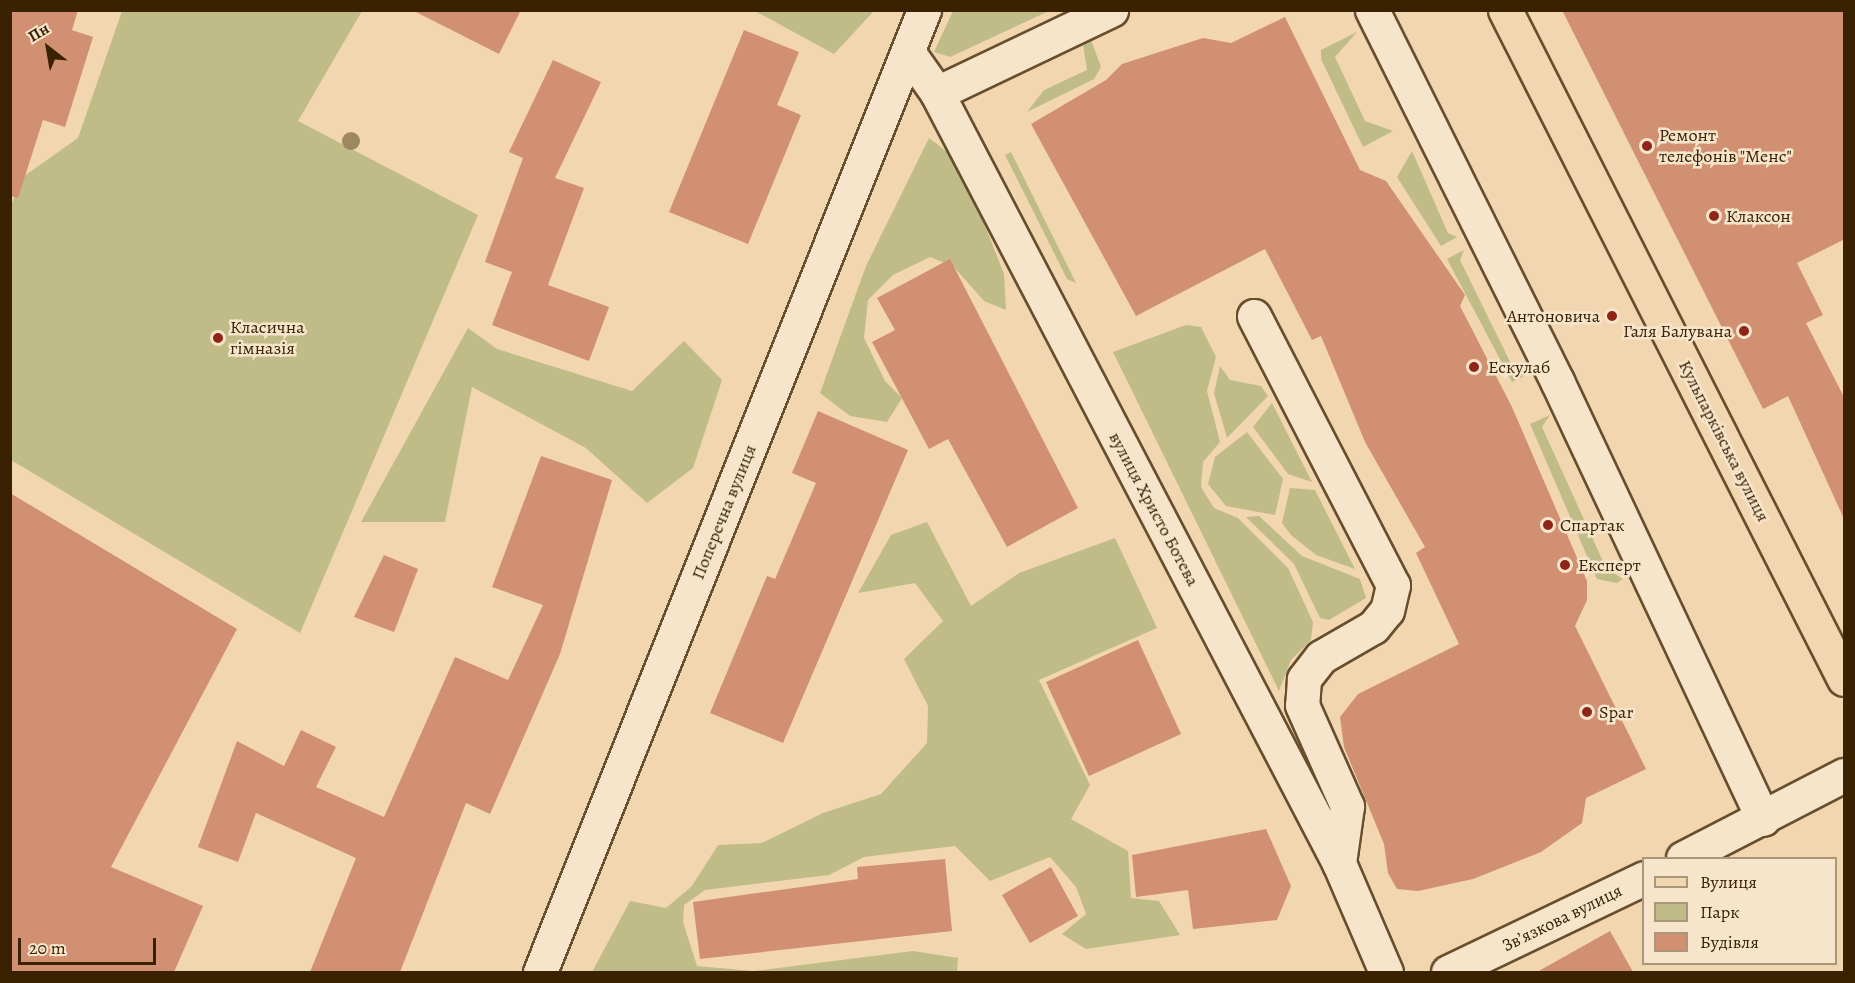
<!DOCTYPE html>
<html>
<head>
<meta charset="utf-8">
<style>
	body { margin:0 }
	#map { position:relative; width:1855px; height:983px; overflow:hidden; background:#f1d6af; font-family:Alegreya,serif }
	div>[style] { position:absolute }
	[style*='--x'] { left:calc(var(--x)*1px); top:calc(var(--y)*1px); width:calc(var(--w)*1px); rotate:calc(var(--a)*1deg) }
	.green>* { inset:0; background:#c0bc87 }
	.building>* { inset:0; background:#d19071 }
	.roads { filter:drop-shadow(2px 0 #674e2d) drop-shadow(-2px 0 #674e2d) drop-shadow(0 2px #674e2d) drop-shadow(0 -2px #674e2d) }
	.minor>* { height:33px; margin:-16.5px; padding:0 16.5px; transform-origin:16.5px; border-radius:16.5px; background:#f6e4cb }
	.major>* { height:33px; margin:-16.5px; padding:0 16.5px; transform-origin:16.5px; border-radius:16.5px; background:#f1d6af }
	.trees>* { width:18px; height:18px; margin:-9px; border-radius:50%; background:#9e8862 }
	.dots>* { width:16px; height:16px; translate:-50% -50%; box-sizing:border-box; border:3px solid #f6e4cb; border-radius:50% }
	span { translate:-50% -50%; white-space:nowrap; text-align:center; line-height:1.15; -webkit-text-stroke:5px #f6e4cb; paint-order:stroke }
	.poi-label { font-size:18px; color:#392102 }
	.left { translate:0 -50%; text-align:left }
	.right { translate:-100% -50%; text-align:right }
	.street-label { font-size:18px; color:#392102 }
	.frame { position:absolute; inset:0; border:12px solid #392102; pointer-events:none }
	.legend { position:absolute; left:1642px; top:857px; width:195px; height:108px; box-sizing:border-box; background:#f6e4cb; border:2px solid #aa967b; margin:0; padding:8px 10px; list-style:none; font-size:18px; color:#392102 }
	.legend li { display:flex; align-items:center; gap:12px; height:30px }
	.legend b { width:30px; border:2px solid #aa967b }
	.north { position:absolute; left:18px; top:18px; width:60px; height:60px; -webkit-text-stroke:4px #f6e4cb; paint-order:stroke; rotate:329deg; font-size:16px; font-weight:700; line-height:24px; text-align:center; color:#392102 }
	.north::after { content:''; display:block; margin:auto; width:21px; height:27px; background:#392102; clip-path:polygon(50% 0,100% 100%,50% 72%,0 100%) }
	.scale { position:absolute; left:18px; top:938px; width:138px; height:27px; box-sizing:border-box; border:3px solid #392102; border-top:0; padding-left:8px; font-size:18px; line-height:21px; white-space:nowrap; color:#392102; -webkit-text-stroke:4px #f6e4cb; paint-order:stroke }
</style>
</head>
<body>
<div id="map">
	<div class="green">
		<div style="clip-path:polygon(122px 11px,362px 11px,298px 121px,478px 215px,300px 633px,11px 460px,11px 207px,20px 179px,78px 138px)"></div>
		<div style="clip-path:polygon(755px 11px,874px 11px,834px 54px)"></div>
		<div style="clip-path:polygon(953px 11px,953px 10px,1049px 11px,950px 57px,934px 52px)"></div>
		<div style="clip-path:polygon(1357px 32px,1335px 57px,1365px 121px,1393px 131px,1363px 147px,1321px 59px,1321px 50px)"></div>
		<div style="clip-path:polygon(1091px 40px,1101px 67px,1094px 79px,1027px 112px,1044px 90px,1087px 70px,1083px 44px)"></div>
		<div style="clip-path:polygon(929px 138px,960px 162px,1004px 274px,1006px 310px,984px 301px,954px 267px,930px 257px,893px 275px,868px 300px,864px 338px,885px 381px,902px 398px,887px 422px,850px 416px,820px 393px,866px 266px)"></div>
		<div style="clip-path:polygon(1412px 151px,1448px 233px,1457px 237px,1441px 246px,1397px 177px)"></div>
		<div style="clip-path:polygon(1011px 152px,1076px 283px,1067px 279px,1005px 155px)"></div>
		<div style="clip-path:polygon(1464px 250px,1460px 260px,1515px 372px,1528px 374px,1512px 382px,1447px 259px)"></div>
		<div style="clip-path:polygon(1186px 325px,1201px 327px,1216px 357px,1207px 391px,1220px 442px,1203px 462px,1201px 487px,1214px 508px,1238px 518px,1288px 568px,1313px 622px,1311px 640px,1291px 660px,1279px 691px,1113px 352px)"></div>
		<div style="clip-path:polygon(468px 328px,497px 349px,632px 391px,684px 341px,722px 380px,693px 468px,647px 503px,586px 448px,472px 387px,445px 522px,361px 522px)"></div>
		<div style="clip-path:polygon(1220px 366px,1230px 380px,1261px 386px,1268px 396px,1227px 438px,1214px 393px)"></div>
		<div style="clip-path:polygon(1272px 403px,1312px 482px,1288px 474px,1253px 427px)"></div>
		<div style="clip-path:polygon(1550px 415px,1542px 427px,1606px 568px,1623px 579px,1617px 583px,1597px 579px,1530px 424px)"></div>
		<div style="clip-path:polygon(1247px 432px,1283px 479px,1275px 515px,1226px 506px,1208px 484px,1215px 457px)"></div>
		<div style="clip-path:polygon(1290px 488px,1315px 490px,1355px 569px,1316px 555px,1291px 535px,1282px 523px)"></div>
		<div style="clip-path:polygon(1259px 516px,1302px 556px,1360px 579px,1366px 598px,1329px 620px,1320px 618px,1294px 564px,1246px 517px)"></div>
		<div style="clip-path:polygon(927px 522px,971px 606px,1019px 573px,1115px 538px,1157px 628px,1039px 680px,1090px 785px,1071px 819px,1128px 851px,1131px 898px,1159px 901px,1180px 935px,1086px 949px,1062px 934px,1086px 914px,1076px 887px,1050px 857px,990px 881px,955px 846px,864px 857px,829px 875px,705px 890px,684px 905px,683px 922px,697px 966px,753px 971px,913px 951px,958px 958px,957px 972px,592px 972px,630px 901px,666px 908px,692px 886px,718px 845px,762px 843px,823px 813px,881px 794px,927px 743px,928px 706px,904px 659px,943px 621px,915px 583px,858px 593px,891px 535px)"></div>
	</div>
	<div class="building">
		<div style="clip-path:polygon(10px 10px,78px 10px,72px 30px,93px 37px,65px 127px,43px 120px,18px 198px,10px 196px)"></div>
		<div style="clip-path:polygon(412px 10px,521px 10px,499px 54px)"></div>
		<div style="clip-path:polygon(1562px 10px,1845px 10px,1845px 239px,1797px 263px,1823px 315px,1806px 323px,1845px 399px,1845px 521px,1788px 396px,1763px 409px)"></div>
		<div style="clip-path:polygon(1285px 17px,1360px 170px,1386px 181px,1465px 295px,1460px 306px,1512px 407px,1587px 581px,1587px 600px,1575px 626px,1646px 769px,1586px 798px,1582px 823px,1541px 852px,1473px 879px,1418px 891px,1397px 889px,1388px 873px,1384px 844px,1344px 747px,1340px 717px,1358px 694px,1459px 644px,1416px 553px,1425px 547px,1365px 442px,1321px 336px,1312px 340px,1265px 249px,1136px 316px,1031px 124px,1106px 80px,1122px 64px,1203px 38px,1231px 43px)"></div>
		<div style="clip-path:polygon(744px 30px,799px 52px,777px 105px,801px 115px,748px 244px,669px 212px)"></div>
		<div style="clip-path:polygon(553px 60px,601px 82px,555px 178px,584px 188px,548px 285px,609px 307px,589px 361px,492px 325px,512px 272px,485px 262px,523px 158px,509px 152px)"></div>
		<div style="clip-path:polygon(950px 259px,1078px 508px,1007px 547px,948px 439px,929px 449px,872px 342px,895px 330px,877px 298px)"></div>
		<div style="clip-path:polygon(818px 411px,908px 450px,783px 743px,710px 713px,767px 576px,775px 579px,816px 483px,792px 473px)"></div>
		<div style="clip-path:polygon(541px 456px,612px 480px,560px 654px,490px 814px,466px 803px,400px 972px,310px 972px,356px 858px,256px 813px,238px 862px,198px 847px,237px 741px,284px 766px,301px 730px,336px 747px,316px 787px,384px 817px,455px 657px,508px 680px,543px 605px,492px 587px)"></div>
		<div style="clip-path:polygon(10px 493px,237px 629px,111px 867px,203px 906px,174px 972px,10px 972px)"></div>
		<div style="clip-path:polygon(384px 555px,418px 569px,394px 632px,354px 617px)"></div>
		<div style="clip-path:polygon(1138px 640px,1181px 734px,1089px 776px,1046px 682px)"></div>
		<div style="clip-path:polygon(1266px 829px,1291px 886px,1277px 920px,1193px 929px,1188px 890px,1136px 897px,1132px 855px)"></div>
		<div style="clip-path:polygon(945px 859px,952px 931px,700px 959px,693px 902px,858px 879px,857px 867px)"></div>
		<div style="clip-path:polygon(1051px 867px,1078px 916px,1030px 943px,1002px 895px)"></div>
		<div style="clip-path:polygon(1610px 931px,1633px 972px,1537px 972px)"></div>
	</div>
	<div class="roads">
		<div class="minor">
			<div style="--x:1372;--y:10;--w:415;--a:63.5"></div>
			<div style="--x:1557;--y:381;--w:484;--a:64.8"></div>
			<div style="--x:908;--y:52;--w:50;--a:54.7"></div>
			<div style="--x:937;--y:93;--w:869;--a:62.43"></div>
			<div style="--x:1339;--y:863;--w:119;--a:66.7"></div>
			<div style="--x:937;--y:93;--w:193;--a:-25.5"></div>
			<div style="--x:1254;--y:316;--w:303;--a:62.7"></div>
			<div style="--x:1393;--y:585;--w:26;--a:103"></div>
			<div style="--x:1387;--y:610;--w:22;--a:129"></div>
			<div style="--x:1373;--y:627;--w:60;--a:150"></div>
			<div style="--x:1321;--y:657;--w:28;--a:128"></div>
			<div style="--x:1304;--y:679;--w:26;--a:94"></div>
			<div style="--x:1302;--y:705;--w:111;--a:66"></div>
			<div style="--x:1347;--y:806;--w:58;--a:98"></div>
			<div style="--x:1683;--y:858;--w:181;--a:-27.3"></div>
			<div style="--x:540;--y:972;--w:1036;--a:-68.24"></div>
			<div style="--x:1448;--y:972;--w:217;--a:-25.6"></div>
		</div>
		<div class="major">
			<div style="--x:1505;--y:10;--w:750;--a:63.13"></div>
		</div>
	</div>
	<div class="trees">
		<div style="left:351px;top:141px"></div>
	</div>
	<div class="dots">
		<div style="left:1647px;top:146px;background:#8f2418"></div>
		<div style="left:1714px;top:216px;background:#8f2418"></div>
		<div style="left:1612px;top:316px;background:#8f2418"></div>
		<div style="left:1744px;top:331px;background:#8f2418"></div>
		<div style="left:218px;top:338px;background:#8f2418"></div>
		<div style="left:1474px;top:367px;background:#8f2418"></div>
		<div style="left:1548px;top:525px;background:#8f2418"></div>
		<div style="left:1565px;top:565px;background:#8f2418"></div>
		<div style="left:1587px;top:712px;background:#8f2418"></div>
	</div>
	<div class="poi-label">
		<span class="left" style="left:1659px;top:146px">Ремонт<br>телефонів "Менс"</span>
		<span class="left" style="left:1726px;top:216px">Клаксон</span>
		<span class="right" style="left:1600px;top:316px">Антоновича</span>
		<span class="left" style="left:230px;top:338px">Класична<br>гімназія</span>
		<span class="right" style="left:1732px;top:331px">Галя Балувана</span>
		<span class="left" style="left:1488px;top:367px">Ескулаб</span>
		<span class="left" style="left:1560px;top:525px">Спартак</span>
		<span class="left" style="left:1578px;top:565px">Експерт</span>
		<span class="left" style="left:1599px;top:712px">Spar</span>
	</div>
	<div class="street-label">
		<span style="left:1724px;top:441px;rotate:63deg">Кульпарківська вулиця</span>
		<span style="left:1154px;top:509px;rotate:62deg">вулиця Христо Ботева</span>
		<span style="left:724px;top:512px;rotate:-68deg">Поперечна вулиця</span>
		<span style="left:1562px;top:918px;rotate:-26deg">Звʼязкова вулиця</span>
	</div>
	<div class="frame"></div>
	<ul class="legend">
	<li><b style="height:8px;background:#f1d6af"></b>Вулиця</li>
	<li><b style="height:16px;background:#c0bc87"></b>Парк</li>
	<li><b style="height:16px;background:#d19071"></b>Будівля</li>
	</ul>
	<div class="north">Пн</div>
	<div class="scale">20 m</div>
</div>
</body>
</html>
